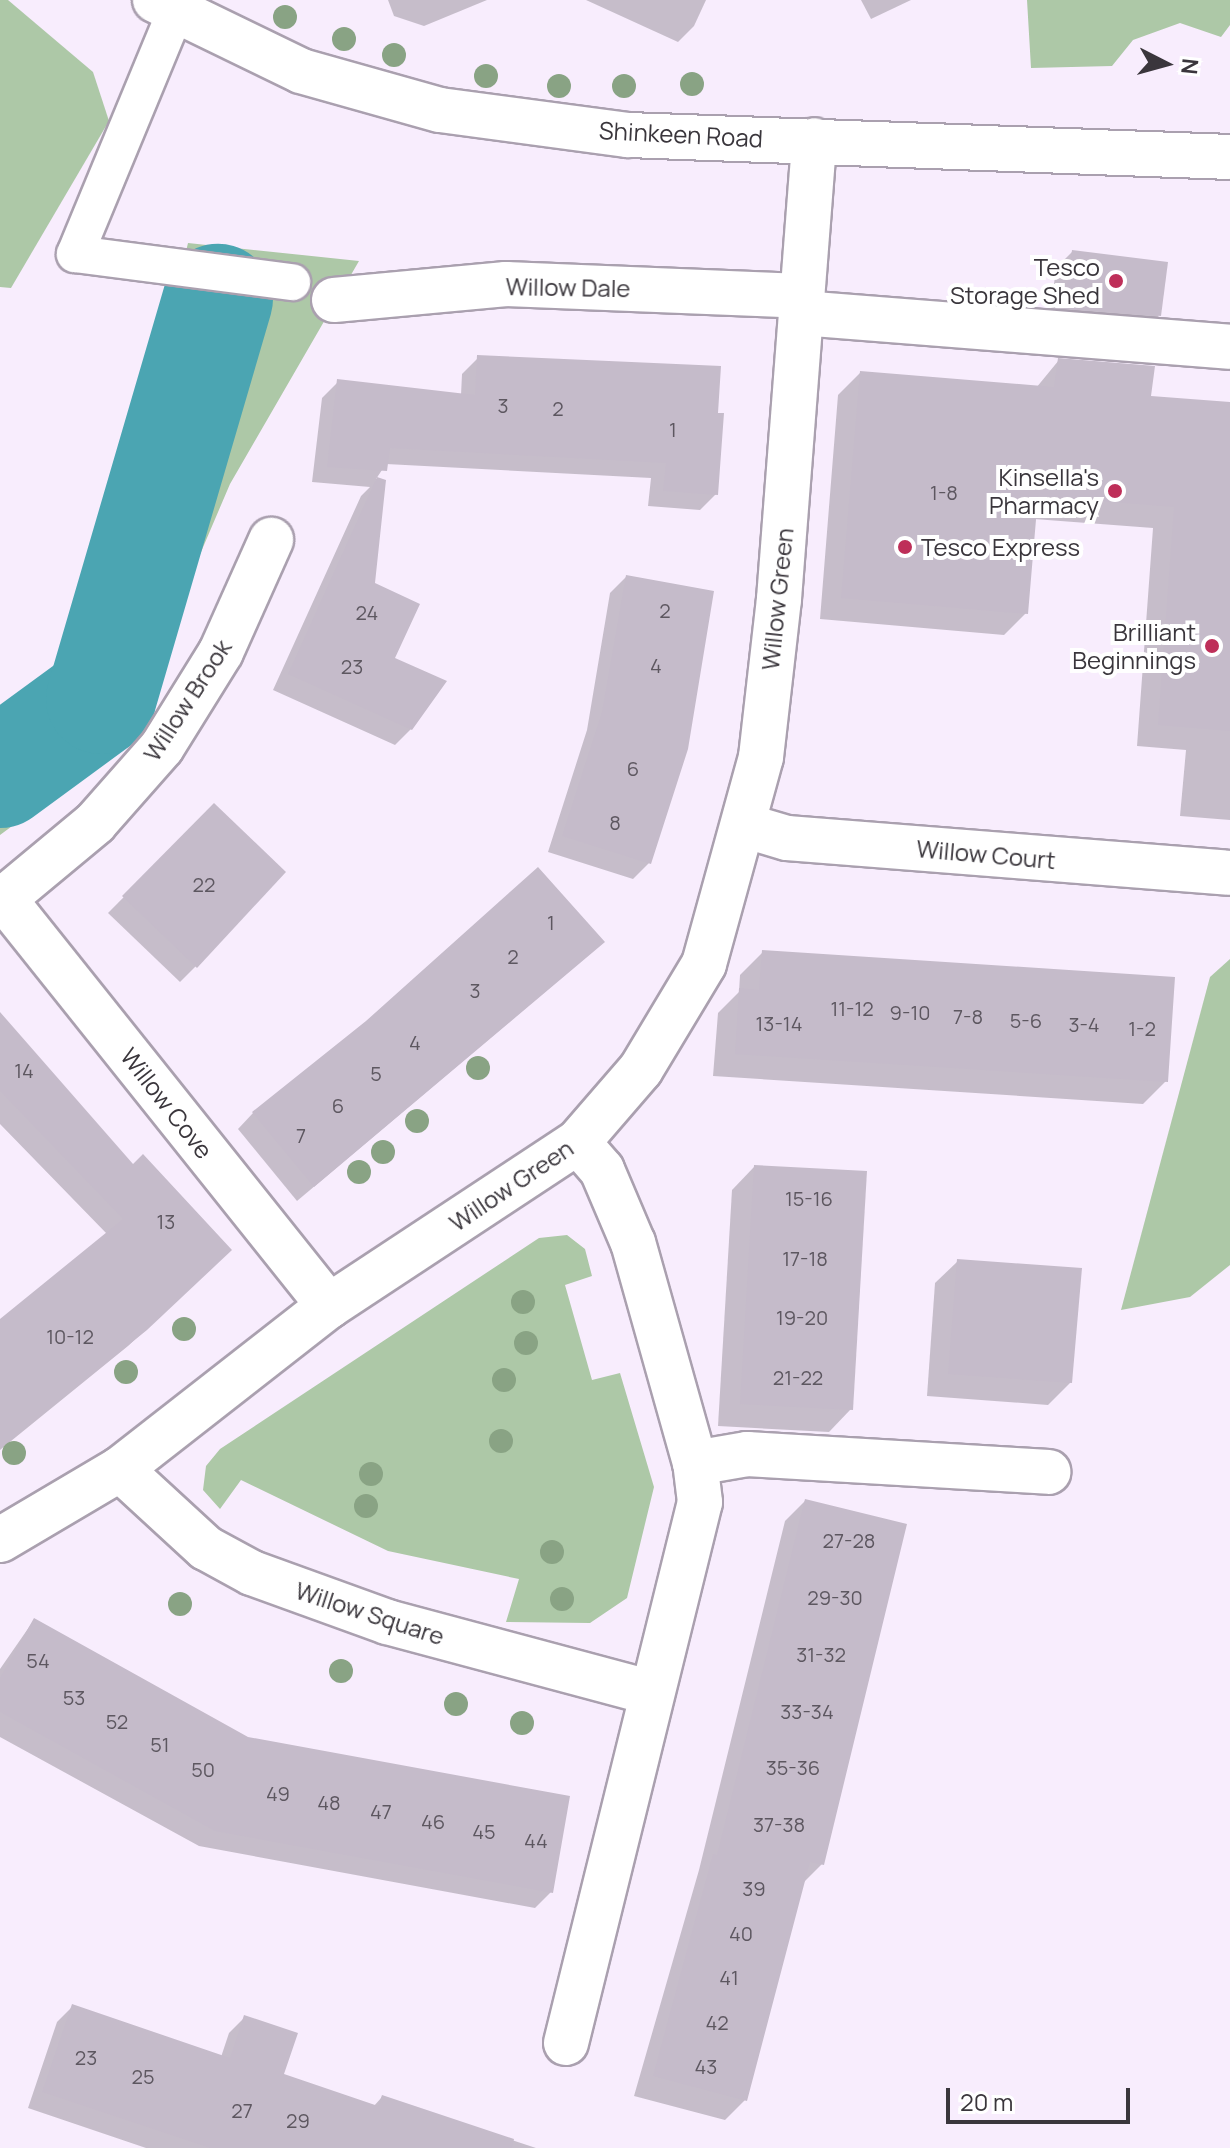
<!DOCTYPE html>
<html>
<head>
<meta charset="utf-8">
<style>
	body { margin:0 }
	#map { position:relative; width:1230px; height:2148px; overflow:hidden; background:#f8edfd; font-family:Manrope,sans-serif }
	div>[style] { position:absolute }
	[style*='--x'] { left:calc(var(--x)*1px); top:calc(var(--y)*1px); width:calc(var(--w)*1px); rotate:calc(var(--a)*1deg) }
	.green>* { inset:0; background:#adc8a7 }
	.shadow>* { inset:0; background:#0003 }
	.river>* { height:110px; margin:-55px; padding:0 55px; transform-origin:55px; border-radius:55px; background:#4ba5b2 }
	.building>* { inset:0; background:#c5bbca }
	.roads { filter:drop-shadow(2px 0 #aaa0af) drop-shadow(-2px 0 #aaa0af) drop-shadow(0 2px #aaa0af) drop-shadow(0 -2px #aaa0af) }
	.lane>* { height:36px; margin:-18px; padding:0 18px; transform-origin:18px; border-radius:18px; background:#fff }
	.street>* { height:44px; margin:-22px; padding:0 22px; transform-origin:22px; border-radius:22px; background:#fff }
	.secondary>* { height:44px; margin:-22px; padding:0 22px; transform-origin:22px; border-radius:22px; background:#fff }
	.trees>* { width:24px; height:24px; margin:-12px; border-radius:50%; background:#89a384 }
	.dots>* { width:22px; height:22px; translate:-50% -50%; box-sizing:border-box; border:4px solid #fff; border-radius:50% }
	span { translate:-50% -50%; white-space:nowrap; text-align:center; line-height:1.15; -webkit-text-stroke:8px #fff; paint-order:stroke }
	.number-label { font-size:20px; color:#5d5760 }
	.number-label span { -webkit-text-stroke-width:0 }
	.street-label { font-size:24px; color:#3a363c }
	.poi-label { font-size:24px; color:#3a363c }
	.right { translate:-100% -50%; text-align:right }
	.left { translate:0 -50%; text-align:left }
	.north { position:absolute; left:1126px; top:24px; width:80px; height:80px; -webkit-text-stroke:6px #fff; paint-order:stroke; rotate:96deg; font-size:22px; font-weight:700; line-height:32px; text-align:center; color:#3a363c }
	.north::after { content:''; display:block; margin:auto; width:28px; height:36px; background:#3a363c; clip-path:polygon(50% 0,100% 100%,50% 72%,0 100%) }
	.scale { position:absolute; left:946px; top:2088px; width:184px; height:36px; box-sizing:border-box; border:4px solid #3a363c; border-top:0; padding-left:10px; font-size:24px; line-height:28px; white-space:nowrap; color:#3a363c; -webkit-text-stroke:6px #fff; paint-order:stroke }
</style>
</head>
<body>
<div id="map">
	<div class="green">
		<div style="clip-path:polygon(0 0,8px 0,93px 72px,109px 121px,11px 288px,0 287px)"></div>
		<div style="clip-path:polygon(1027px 0,1230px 0,1230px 25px,1221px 37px,1180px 23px,1133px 40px,1112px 66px,1031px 68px)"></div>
		<div style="clip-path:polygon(188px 243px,359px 261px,230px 484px,117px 749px,0 835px,0 733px,81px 687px)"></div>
		<div style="clip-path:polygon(1230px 959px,1230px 1265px,1190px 1297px,1121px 1310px,1210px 977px)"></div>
		<div style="clip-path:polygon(567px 1235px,585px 1249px,592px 1276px,565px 1285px,592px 1380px,620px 1373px,654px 1487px,627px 1598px,590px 1623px,506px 1622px,519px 1579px,388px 1551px,241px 1480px,220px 1509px,203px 1490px,206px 1466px,220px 1449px,539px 1238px)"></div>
	</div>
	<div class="shadow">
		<div style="clip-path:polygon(388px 0,487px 0,424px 26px,394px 16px)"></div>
		<div style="clip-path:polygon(586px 0,706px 0,694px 26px,678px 42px)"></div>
		<div style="clip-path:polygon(861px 0,911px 0,871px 19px)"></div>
		<div style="clip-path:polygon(1072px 252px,1159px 316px,1143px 332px,1049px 324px,1056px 268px)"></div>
		<div style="clip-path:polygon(478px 358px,718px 368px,716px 494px,700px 510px,648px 506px,651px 478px,386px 464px,376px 479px,373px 584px,411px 729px,395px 745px,273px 690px,361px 496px,370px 487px,312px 482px,322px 398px,338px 382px,461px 395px,462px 374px)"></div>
		<div style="clip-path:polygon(1059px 360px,1149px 398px,1230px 404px,1230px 820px,1180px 816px,1186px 750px,1137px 746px,1153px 528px,1034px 519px,1026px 613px,1004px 635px,820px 619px,838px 395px,860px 373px,1036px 388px)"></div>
		<div style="clip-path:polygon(626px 577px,649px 863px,633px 879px,548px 852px,587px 730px,610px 593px)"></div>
		<div style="clip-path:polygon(214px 806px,196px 966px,180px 982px,108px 913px)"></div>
		<div style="clip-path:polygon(763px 952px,1166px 1081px,1143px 1104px,713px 1076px,718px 1013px,739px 992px,740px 975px)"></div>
		<div style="clip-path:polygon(586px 957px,297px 1201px,238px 1129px,253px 1113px)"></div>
		<div style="clip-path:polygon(0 1015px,214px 1266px,128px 1346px,0 1450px,0 1321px,107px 1234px,0 1124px)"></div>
		<div style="clip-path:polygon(754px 1167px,851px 1409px,829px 1432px,718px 1426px,732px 1190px)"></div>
		<div style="clip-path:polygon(958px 1261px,1071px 1382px,1048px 1405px,927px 1396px,935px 1283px)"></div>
		<div style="clip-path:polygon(805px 1501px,822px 1864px,802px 1884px,745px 2100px,725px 2120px,634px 2096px,699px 1870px,785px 1521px)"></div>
		<div style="clip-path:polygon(34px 1620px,248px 1739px,551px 1892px,535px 1908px,199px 1846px,0 1737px,0 1669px)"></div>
		<div style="clip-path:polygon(73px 2006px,221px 2057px,229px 2033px,245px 2017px,282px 2075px,373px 2107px,382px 2097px,536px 2148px,146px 2148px,28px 2108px,57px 2022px)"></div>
	</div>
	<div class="river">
		<div style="--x:0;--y:773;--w:125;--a:-36.2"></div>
		<div style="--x:101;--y:699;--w:417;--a:-73.7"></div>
	</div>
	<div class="building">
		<div style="clip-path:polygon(1072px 250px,1168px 262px,1161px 316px,1064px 309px)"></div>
		<div style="clip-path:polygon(477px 355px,721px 366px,718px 413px,724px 413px,718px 495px,663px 491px,666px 463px,390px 448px,387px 471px,327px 467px,337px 379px,475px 395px)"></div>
		<div style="clip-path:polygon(1058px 358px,1155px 366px,1151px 396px,1230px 402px,1230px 731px,1158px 725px,1174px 507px,1038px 496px,1028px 614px,841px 598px,860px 371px,1054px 387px)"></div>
		<div style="clip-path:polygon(377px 477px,386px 480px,375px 583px,420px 604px,395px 658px,447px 681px,412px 730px,288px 674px)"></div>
		<div style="clip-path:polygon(626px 575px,714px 591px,688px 749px,651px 864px,562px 836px,602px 712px)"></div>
		<div style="clip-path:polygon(214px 803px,286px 872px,197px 968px,122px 896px)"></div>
		<div style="clip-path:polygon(538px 867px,605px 942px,314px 1187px,252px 1112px,366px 1021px)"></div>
		<div style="clip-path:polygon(762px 950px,1175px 977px,1168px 1082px,735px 1054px,739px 988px,759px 990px)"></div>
		<div style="clip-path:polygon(0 1012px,133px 1164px,143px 1154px,232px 1250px,147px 1330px,0 1449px,0 1319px,123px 1219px,0 1091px)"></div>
		<div style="clip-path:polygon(754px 1165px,867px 1171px,853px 1410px,740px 1404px)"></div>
		<div style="clip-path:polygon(957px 1259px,1082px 1268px,1072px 1383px,948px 1374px)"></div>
		<div style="clip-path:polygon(805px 1499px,907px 1524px,824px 1865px,810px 1862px,747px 2101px,653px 2076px,713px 1854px,717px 1855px)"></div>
		<div style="clip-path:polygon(34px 1618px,248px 1737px,570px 1796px,553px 1893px,215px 1831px,0 1712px,0 1678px)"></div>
		<div style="clip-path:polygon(72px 2004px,230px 2058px,244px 2015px,298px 2033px,284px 2074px,378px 2106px,382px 2095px,514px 2139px,512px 2148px,210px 2148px,42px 2092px)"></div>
	</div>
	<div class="roads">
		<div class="lane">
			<div style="--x:175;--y:13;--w:261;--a:112.5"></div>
			<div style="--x:75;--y:254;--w:219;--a:7.4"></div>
		</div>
		<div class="street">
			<div style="--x:334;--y:300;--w:173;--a:-5.3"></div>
			<div style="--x:506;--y:284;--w:296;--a:2.3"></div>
			<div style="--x:801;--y:313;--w:430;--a:4.5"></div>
			<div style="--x:743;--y:825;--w:46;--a:16.5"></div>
			<div style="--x:787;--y:838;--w:444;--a:4.5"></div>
			<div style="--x:4;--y:899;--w:521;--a:51.39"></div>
			<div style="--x:0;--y:902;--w:124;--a:-39.7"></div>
			<div style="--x:95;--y:823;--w:101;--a:-48.6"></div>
			<div style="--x:162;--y:747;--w:112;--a:-58.2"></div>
			<div style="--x:221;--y:652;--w:123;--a:-65.9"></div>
			<div style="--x:695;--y:1463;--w:53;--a:-9.8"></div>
			<div style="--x:747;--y:1454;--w:302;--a:3.4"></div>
			<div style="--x:120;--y:1469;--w:117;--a:42.6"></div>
			<div style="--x:206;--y:1548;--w:52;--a:28.5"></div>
			<div style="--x:252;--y:1573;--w:144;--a:19.9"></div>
			<div style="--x:387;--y:1622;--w:274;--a:15"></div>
			<div style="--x:0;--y:1540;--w:139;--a:-30.6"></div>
			<div style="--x:120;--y:1469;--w:265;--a:-38"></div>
			<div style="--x:329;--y:1306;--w:298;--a:-33.4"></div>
			<div style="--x:578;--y:1142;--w:96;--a:-49.2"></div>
			<div style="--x:641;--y:1069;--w:122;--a:-59"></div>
			<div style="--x:704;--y:964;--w:215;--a:-74.6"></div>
			<div style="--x:761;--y:757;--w:159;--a:-83.5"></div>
			<div style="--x:779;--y:599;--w:460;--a:-85.6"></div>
			<div style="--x:566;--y:2043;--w:557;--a:-76.09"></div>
			<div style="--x:700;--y:1502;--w:39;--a:-97"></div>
			<div style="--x:695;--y:1463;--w:229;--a:-105.7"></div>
			<div style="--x:633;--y:1243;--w:79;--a:-113"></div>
			<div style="--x:602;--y:1170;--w:37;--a:-131"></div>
		</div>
		<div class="secondary">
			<div style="--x:155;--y:0;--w:162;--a:25.9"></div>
			<div style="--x:301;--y:71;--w:144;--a:15.7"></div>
			<div style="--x:440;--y:110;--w:190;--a:7.6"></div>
			<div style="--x:628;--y:135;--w:602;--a:2.09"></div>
		</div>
	</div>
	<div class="trees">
		<div style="left:285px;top:17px"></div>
		<div style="left:344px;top:39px"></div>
		<div style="left:394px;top:55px"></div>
		<div style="left:486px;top:76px"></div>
		<div style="left:692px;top:84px"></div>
		<div style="left:559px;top:86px"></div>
		<div style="left:624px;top:86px"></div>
		<div style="left:478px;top:1068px"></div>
		<div style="left:417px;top:1121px"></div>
		<div style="left:383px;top:1152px"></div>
		<div style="left:359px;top:1172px"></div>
		<div style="left:523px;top:1302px"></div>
		<div style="left:184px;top:1329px"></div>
		<div style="left:526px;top:1343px"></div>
		<div style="left:126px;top:1372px"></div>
		<div style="left:504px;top:1380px"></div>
		<div style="left:501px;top:1441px"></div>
		<div style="left:14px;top:1453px"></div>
		<div style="left:371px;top:1474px"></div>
		<div style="left:366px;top:1506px"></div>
		<div style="left:552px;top:1552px"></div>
		<div style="left:562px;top:1599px"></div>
		<div style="left:180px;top:1604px"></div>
		<div style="left:341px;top:1671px"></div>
		<div style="left:456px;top:1704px"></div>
		<div style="left:522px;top:1723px"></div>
	</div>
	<div class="dots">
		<div style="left:1116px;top:281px;background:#be2f59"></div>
		<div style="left:1115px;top:491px;background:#be2f59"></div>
		<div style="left:905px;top:547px;background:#be2f59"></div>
		<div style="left:1212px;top:646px;background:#be2f59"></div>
	</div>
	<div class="number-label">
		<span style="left:503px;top:405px">3</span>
		<span style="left:558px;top:408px">2</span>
		<span style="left:673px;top:429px">1</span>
		<span style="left:944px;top:492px">1-8</span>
		<span style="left:665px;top:610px">2</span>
		<span style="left:367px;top:612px">24</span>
		<span style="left:656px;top:665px">4</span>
		<span style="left:352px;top:666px">23</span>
		<span style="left:633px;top:768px">6</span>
		<span style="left:615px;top:822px">8</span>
		<span style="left:204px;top:884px">22</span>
		<span style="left:551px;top:922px">1</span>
		<span style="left:513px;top:956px">2</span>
		<span style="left:475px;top:990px">3</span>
		<span style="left:852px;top:1008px">11-12</span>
		<span style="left:910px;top:1012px">9-10</span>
		<span style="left:968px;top:1016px">7-8</span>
		<span style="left:1026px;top:1020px">5-6</span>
		<span style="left:779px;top:1023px">13-14</span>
		<span style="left:1084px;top:1024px">3-4</span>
		<span style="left:1142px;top:1028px">1-2</span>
		<span style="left:415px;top:1042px">4</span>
		<span style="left:24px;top:1070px">14</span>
		<span style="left:376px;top:1073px">5</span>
		<span style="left:338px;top:1105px">6</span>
		<span style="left:301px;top:1135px">7</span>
		<span style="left:809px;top:1198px">15-16</span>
		<span style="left:166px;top:1221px">13</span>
		<span style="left:805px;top:1258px">17-18</span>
		<span style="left:802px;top:1317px">19-20</span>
		<span style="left:70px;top:1336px">10-12</span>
		<span style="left:798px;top:1377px">21-22</span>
		<span style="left:849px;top:1540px">27-28</span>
		<span style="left:835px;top:1597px">29-30</span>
		<span style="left:821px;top:1654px">31-32</span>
		<span style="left:38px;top:1660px">54</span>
		<span style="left:74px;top:1697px">53</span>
		<span style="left:807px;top:1711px">33-34</span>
		<span style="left:117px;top:1721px">52</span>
		<span style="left:160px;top:1744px">51</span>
		<span style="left:793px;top:1767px">35-36</span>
		<span style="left:203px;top:1769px">50</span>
		<span style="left:278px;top:1793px">49</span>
		<span style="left:329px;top:1802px">48</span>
		<span style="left:381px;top:1811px">47</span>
		<span style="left:433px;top:1821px">46</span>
		<span style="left:779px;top:1824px">37-38</span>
		<span style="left:484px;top:1831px">45</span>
		<span style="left:536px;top:1840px">44</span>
		<span style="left:754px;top:1888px">39</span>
		<span style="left:741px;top:1933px">40</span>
		<span style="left:729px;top:1977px">41</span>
		<span style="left:717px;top:2022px">42</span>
		<span style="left:86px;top:2057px">23</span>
		<span style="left:706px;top:2066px">43</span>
		<span style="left:143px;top:2076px">25</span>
		<span style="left:242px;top:2110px">27</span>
		<span style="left:298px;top:2120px">29</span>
	</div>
	<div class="street-label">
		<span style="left:681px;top:134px;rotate:3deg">Shinkeen Road</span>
		<span style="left:568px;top:287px;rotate:1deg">Willow Dale</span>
		<span style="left:777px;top:599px;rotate:-84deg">Willow Green</span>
		<span style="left:187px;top:700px;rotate:-57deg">Willow Brook</span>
		<span style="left:986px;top:854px;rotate:5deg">Willow Court</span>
		<span style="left:167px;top:1103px;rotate:52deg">Willow Cove</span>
		<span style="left:511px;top:1185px;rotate:-34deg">Willow Green</span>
		<span style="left:370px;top:1613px;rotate:18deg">Willow Square</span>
	</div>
	<div class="poi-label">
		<span class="right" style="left:1100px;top:281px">Tesco<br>Storage Shed</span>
		<span class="right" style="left:1099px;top:491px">Kinsella's<br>Pharmacy</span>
		<span class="left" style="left:921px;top:547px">Tesco Express</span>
		<span class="right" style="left:1196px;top:646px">Brilliant<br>Beginnings</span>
	</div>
	<div class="north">N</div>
	<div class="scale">20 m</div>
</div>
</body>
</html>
